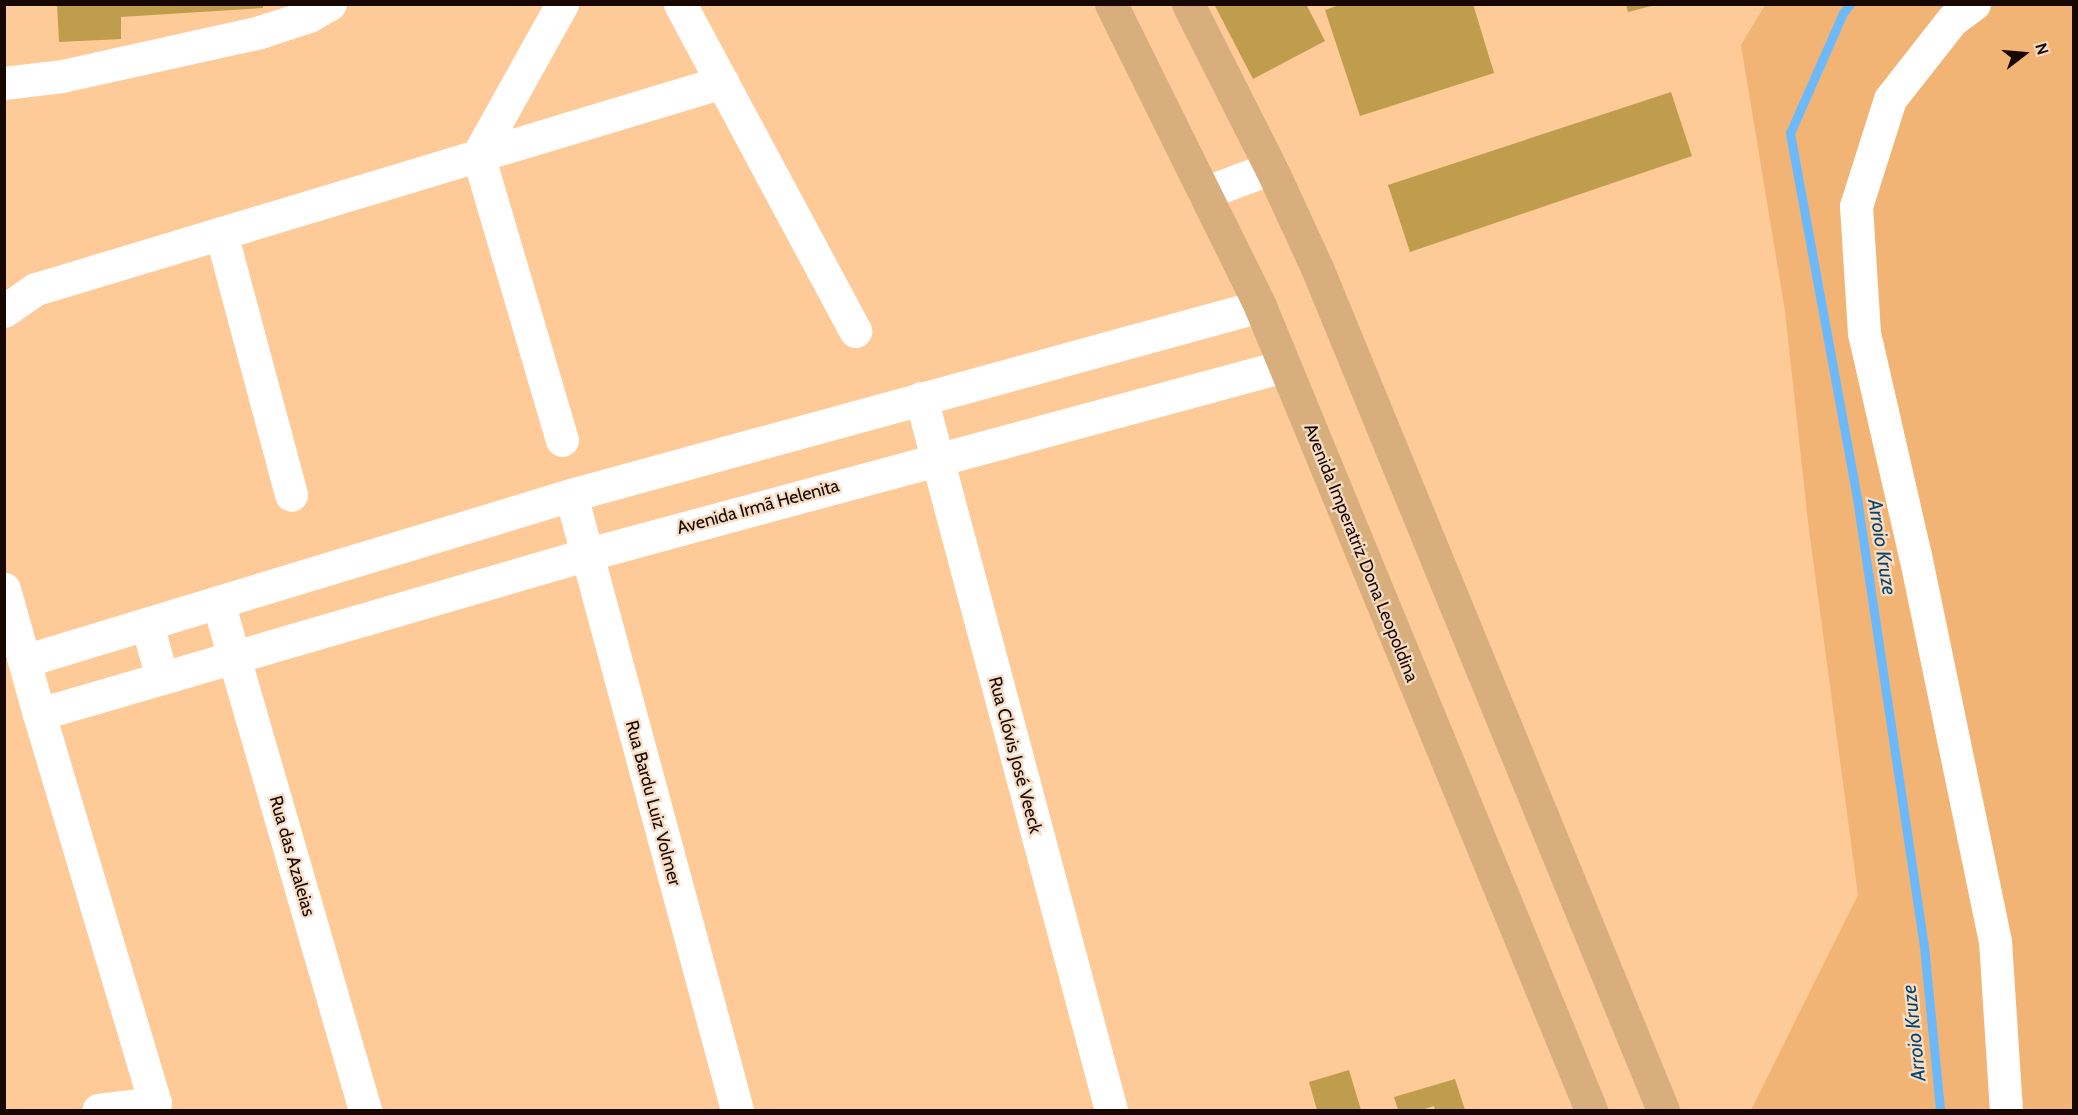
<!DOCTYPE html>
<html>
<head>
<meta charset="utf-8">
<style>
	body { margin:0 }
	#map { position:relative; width:2078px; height:1115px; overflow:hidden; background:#fdca98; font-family:Cabin,sans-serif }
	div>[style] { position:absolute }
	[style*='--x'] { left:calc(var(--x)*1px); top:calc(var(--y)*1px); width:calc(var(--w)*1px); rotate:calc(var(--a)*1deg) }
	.green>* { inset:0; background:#f1b474 }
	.stream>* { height:9px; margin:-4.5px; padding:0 4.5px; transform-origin:4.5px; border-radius:4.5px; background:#6bb8fb }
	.building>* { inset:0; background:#c09d4c }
	.minor>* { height:33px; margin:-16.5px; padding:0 16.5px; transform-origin:16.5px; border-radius:16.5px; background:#fff }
	.major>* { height:33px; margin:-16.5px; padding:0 16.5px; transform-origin:16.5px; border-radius:16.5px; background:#d7ae7c }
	span { translate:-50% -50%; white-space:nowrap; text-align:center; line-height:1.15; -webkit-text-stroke:4.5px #f7ddc4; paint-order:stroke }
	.street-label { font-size:18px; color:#170700 }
	.water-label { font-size:20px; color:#06436d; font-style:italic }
	.frame { position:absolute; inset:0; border:6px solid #170700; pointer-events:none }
	.north { position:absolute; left:1994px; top:24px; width:60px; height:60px; -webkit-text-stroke:4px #f7ddc4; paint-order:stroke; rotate:74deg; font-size:16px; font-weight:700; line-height:24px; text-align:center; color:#170700 }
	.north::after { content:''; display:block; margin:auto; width:21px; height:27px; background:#170700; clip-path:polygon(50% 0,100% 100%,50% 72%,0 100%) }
</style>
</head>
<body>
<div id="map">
	<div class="green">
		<div style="clip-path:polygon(1765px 5px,2073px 5px,2073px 1110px,1751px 1110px,1858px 895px,1808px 522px,1785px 311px,1741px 45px)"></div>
	</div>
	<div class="stream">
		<div style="--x:1850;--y:4;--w:11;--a:128"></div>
		<div style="--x:1843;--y:13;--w:131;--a:113.8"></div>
		<div style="--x:1790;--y:133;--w:378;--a:79.6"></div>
		<div style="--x:1858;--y:505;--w:446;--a:81.5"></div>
		<div style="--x:1924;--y:946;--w:165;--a:84.4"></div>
	</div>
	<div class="building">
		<div style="clip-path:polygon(57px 4px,263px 4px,263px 8px,121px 17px,121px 39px,59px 42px)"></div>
		<div style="clip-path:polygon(1214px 4px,1306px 4px,1325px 41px,1253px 79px)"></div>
		<div style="clip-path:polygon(1342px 4px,1473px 4px,1494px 73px,1360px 116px,1325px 10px)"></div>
		<div style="clip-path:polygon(1626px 4px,1655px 4px,1655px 5px,1628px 12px)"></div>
		<div style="clip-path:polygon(1671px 92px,1692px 156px,1410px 252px,1388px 185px)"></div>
		<div style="clip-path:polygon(1349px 1070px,1361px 1110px,1317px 1110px,1309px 1082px)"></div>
		<div style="clip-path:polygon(1455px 1079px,1465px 1110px,1435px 1110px,1434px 1106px,1421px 1110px,1398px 1110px,1394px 1097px)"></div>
	</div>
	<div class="minor">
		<div style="--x:680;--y:4;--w:371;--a:61.8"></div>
		<div style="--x:1974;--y:4;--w:27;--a:144"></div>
		<div style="--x:1952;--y:20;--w:100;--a:128.1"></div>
		<div style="--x:1890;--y:99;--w:112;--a:107.6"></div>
		<div style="--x:1856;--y:206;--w:127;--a:86.4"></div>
		<div style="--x:1864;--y:333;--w:228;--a:77.1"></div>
		<div style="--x:1915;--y:555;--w:394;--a:78.3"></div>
		<div style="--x:1995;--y:941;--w:169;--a:86.3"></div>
		<div style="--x:4;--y:83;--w:58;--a:-6.9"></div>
		<div style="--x:62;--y:76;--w:203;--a:-12.5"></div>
		<div style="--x:260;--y:32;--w:52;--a:-18.1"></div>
		<div style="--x:309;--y:16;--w:24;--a:-30"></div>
		<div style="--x:1204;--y:193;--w:72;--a:-20.5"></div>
		<div style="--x:221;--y:233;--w:271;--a:75"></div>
		<div style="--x:4;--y:311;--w:39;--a:-35"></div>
		<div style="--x:36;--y:289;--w:717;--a:-16.79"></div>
		<div style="--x:921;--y:398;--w:737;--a:75.06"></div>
		<div style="--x:562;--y:440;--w:297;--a:-106.4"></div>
		<div style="--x:478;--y:155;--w:173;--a:-60.9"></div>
		<div style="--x:571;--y:495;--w:637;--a:74.89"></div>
		<div style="--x:4;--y:589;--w:130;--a:74.4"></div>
		<div style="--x:39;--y:714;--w:406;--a:73.4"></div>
		<div style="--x:155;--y:1103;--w:57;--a:173"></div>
		<div style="--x:218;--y:602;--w:529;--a:73.86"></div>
		<div style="--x:147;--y:624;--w:56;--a:74.5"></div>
		<div style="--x:24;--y:661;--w:572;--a:-16.88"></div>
		<div style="--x:571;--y:495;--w:714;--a:-15.34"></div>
		<div style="--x:39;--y:714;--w:569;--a:-16.24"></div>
		<div style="--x:585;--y:555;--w:724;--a:-15.13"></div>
	</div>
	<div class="major">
		<div style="--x:1111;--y:4;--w:337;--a:63.7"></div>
		<div style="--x:1260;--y:306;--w:869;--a:67.62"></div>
		<div style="--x:1188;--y:4;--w:184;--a:63.2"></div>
		<div style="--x:1271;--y:168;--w:110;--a:65.3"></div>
		<div style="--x:1317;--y:268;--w:910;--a:67.66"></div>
	</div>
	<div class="street-label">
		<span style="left:758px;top:507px;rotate:-15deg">Avenida Irmã Helenita</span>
		<span style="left:1361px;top:553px;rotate:68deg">Avenida Imperatriz Dona Leopoldina</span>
		<span style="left:1015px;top:755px;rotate:75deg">Rua Clóvis José Veeck</span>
		<span style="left:653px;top:803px;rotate:75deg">Rua Bardu Luiz Volmer</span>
		<span style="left:292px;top:856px;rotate:74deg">Rua das Azaleias</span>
	</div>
	<div class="water-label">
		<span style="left:1882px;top:547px;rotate:81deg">Arroio Kruze</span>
		<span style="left:1914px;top:1033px;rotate:-96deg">Arroio Kruze</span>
	</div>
	<div class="frame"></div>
	<div class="north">N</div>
</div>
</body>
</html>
